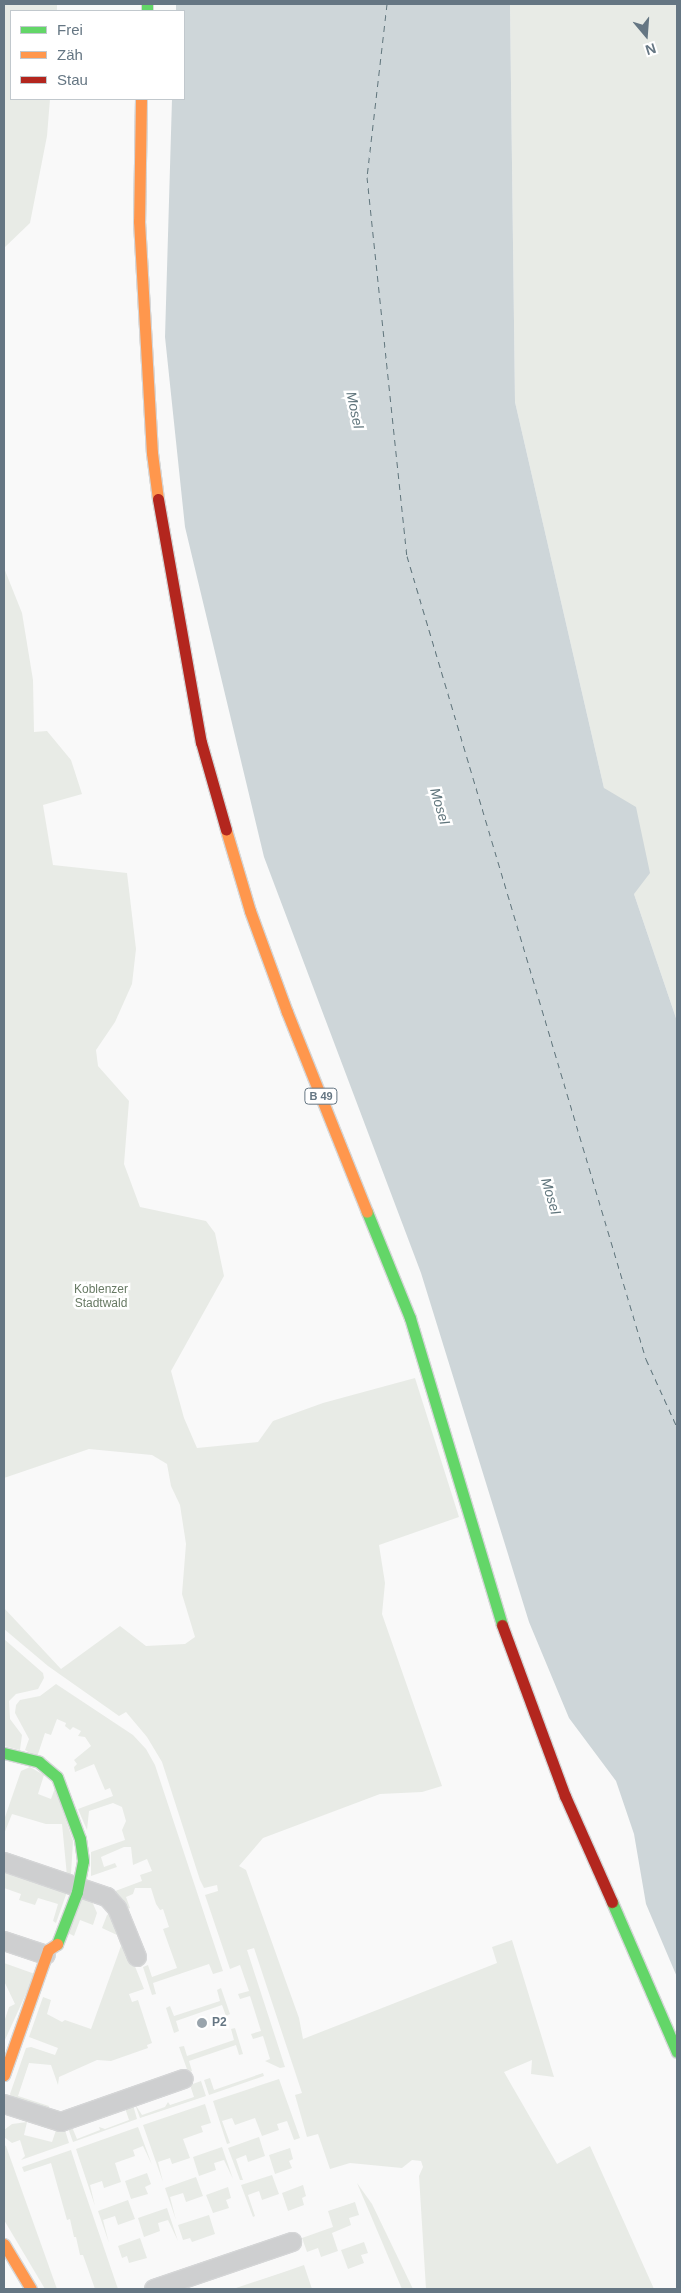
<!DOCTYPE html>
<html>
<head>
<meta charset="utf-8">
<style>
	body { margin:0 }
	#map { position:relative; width:681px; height:2293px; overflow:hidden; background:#f9f9f9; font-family:Arial,sans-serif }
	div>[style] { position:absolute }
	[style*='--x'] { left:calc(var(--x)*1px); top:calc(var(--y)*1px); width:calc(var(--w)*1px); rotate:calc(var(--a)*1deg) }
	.green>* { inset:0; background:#e8ebe6 }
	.water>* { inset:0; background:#ced6d9 }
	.ferry>* { height:1px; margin-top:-0.5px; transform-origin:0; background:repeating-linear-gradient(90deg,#60757c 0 6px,transparent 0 11px) }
	.roads { filter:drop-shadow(1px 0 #d5d6d7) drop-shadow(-1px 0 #d5d6d7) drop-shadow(0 1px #d5d6d7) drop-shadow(0 -1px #d5d6d7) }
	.street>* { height:18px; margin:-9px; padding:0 9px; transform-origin:9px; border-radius:9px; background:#cecfd0 }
	.fast>* { height:11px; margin:-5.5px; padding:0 5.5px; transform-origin:5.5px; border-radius:5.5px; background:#63d668 }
	.slow>* { height:11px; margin:-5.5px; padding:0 5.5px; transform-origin:5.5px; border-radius:5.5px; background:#ff974d }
	.jam>* { height:11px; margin:-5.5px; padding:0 5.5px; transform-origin:5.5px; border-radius:5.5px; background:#b3261e }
	.dots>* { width:14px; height:14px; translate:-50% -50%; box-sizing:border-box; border:2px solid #fff; border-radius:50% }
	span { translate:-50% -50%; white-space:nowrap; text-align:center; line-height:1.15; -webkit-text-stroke:5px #fff; paint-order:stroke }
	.shield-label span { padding:1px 4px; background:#fff; border:1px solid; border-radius:4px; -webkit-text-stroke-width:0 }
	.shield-label { font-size:11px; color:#657683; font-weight:700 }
	.park-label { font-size:12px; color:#687a64 }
	.poi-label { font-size:12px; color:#657683; font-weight:700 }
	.left { translate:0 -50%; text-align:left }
	.water-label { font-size:14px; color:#60757c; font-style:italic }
	.frame { position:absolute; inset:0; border:5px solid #657683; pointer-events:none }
	.legend { position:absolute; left:10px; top:10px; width:175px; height:90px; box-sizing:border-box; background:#fff; border:1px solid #c1c8cd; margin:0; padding:6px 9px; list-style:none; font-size:15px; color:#657683 }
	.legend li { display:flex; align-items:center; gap:10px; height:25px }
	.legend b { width:25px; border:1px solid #c1c8cd }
	.north { position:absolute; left:621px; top:10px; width:50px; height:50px; -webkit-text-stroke:4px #fff; paint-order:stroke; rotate:162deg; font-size:14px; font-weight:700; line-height:20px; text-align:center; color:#657683 }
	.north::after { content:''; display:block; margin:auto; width:18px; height:22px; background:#657683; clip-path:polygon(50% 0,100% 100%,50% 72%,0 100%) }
</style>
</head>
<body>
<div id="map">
	<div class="green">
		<div style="clip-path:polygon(4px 4px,57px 4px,57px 11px,11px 11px,11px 99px,50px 99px,47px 136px,30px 223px,4px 248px)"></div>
		<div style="clip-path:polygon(510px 4px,677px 4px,677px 1021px,634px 894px,604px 788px,515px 402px)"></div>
		<div style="clip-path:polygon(4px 568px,22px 613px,33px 680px,34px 732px,47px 731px,71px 760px,82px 794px,43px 805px,53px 865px,127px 873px,136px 949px,132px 984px,115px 1022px,96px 1050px,98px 1066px,129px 1101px,124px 1164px,140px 1207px,206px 1221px,215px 1233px,224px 1276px,171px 1371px,184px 1418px,197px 1448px,258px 1442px,273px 1421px,323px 1403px,415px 1378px,459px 1517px,379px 1545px,385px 1583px,382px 1614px,442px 1786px,422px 1792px,380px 1794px,263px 1838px,239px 1866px,246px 1870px,299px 2018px,303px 2039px,497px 1963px,492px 1947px,512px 1940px,554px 2077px,531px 2074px,532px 2060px,504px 2072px,557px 2164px,590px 2146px,654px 2289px,426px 2289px,419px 2176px,423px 2167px,421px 2161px,412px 2160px,402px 2168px,350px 2163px,330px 2169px,318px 2134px,307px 2137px,295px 2095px,302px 2093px,254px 1948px,247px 1950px,285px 2067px,280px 2068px,265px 2061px,270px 2059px,263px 2036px,253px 2039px,251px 2034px,261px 2031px,250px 1996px,240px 1999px,238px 1994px,249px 1991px,240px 1965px,230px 1969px,205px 1895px,218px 1891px,217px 1885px,204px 1888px,200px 1880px,162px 1762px,147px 1737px,126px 1712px,119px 1716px,48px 1666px,4px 1629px,4px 1608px,61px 1669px,120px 1626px,146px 1646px,185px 1644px,195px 1637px,182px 1594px,186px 1544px,180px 1505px,171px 1486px,167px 1464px,152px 1455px,89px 1449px,4px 1478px)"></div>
		<div style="clip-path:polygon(4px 1639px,43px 1673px,44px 1678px,38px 1689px,16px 1694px,9px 1701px,10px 1719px,22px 1735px,20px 1750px,4px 1746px)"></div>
		<div style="clip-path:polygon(56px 1684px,133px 1735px,146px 1749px,155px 1765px,223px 1971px,213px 1974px,209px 1964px,153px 1983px,156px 1994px,152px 1995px,143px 1967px,148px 1965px,152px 1977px,177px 1968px,163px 1929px,169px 1927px,163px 1909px,160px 1910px,156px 1904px,151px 1888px,135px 1888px,133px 1894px,126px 1897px,130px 1908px,123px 1910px,110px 1893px,142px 1881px,140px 1875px,152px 1871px,147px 1859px,133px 1865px,131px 1847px,124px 1847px,101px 1857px,104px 1867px,115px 1863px,117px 1867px,91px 1876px,91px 1852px,125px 1840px,122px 1830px,126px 1821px,122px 1807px,113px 1803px,89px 1811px,87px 1830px,78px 1809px,113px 1796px,110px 1788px,105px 1790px,94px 1764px,75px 1772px,74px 1767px,77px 1764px,74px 1760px,91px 1746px,85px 1737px,78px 1736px,81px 1731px,73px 1727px,70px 1730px,65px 1726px,66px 1723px,57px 1719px,51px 1735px,45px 1733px,37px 1757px,25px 1750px,29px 1739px,15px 1713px,16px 1705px,20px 1700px,40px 1696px)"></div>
		<div style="clip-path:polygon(30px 1767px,44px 1775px,38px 1794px,51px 1799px,55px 1788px,73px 1841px,71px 1874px,67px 1876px,62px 1824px,46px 1824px,12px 1814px,4px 1834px,4px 1820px,21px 1771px)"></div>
		<div style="clip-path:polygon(4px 1867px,68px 1889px,56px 1923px,53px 1921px,58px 1904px,38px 1898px,35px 1905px,19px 1900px,21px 1894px,4px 1888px)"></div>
		<div style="clip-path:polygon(78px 1897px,91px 1899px,97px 1913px,93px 1925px,80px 1920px,74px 1936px,66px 1932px)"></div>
		<div style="clip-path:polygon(113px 1911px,144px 1989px,129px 1994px,132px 2002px,138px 2000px,152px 2043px,147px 2045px,148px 2048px,111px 2061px,97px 2060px,59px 2077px,58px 2085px,51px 2065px,29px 2063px,18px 2096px,49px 2106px,47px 2113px,14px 2103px,10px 2094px,26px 2048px,31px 2047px,55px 2055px,58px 2048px,29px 2037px,43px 1997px,51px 2000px,47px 2014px,62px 2022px,65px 2020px,91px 2029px,121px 1946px,117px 1935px,102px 1928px,107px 1915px)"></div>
		<div style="clip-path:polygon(4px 1963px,35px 1974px,4px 2042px,4px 2022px,9px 2007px,15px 2004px,4px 1981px)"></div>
		<div style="clip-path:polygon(221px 1988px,230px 2014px,226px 2016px,222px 2005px,176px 2021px,179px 2031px,174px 2033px,166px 2008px,170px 2006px,174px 2016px,220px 2001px,217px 1990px)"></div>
		<div style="clip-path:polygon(235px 2028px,243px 2054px,239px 2055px,236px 2045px,189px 2061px,192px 2071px,188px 2072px,179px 2047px,184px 2046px,187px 2056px,234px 2040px,231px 2029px)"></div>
		<div style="clip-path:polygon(263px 2073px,264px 2076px,209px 2095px,204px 2080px,210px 2078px,214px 2090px)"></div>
		<div style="clip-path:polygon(279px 2079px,300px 2138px,294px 2140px,287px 2121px,277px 2124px,279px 2130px,262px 2136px,255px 2118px,235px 2125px,232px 2118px,222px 2121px,230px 2143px,227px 2144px,213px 2101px)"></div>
		<div style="clip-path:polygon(201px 2081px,206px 2096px,140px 2118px,135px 2104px,142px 2115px,165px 2107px,168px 2102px,170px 2105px,194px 2097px,190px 2085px)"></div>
		<div style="clip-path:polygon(205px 2104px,211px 2123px,201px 2126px,203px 2132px,183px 2139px,190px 2158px,172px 2164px,170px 2158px,158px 2162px,163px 2182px,143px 2125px)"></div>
		<div style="clip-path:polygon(133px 2105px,137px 2119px,73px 2142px,68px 2128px,72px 2127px,77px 2139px,100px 2130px,99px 2127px,105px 2129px,129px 2120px,125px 2108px)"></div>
		<div style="clip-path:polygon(27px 2122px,24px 2135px,52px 2142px,56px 2130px,65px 2130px,69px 2143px,21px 2160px,25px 2156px,20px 2140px,12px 2143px,4px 2137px,4px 2130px,12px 2124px)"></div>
		<div style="clip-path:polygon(138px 2127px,152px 2165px,143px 2146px,133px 2150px,135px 2156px,115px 2163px,121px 2182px,104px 2188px,102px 2181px,90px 2185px,95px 2206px,76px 2149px)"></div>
		<div style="clip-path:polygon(259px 2137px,265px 2156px,248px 2162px,246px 2155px,236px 2159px,243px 2180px,240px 2180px,228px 2148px)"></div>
		<div style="clip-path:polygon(4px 2145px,6px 2146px,57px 2289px,45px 2289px,4px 2220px)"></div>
		<div style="clip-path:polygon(222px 2147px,233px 2179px,224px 2160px,214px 2163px,216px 2170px,199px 2176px,193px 2157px)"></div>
		<div style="clip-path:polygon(290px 2148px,293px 2159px,289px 2161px,292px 2168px,275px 2174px,269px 2155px)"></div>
		<div style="clip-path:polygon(71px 2150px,79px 2175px,118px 2289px,95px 2289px,83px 2255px,80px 2255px,76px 2237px,74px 2237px,70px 2219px,67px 2220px,51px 2163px,24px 2172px,22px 2167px)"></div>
		<div style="clip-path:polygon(147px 2173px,151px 2184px,145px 2187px,148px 2194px,131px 2199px,125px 2181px)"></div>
		<div style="clip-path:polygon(272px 2175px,279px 2194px,262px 2200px,259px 2191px,248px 2195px,255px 2216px,253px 2217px,241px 2185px)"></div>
		<div style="clip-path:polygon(196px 2177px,203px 2196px,186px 2202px,183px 2193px,170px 2197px,176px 2220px,165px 2188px)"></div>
		<div style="clip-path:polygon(357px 2183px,372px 2204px,413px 2289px,402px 2289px)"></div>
		<div style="clip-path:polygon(303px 2185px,306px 2196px,302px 2198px,304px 2205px,288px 2211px,282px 2193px)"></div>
		<div style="clip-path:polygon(228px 2187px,231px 2198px,226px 2200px,229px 2208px,213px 2213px,206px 2195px)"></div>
		<div style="clip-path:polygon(128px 2200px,135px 2219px,118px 2225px,115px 2216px,103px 2220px,109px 2243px,98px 2211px)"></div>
		<div style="clip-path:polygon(355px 2202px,359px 2215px,349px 2218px,351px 2225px,332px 2233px,338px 2251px,321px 2257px,318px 2248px,307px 2252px,302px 2238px,333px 2227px,328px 2211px)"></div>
		<div style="clip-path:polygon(167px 2208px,178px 2241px,168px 2220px,158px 2223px,160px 2231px,144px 2237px,138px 2218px)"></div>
		<div style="clip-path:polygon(209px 2215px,215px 2234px,192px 2242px,190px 2238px,183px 2240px,178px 2225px)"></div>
		<div style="clip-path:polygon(140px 2238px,147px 2258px,129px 2263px,127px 2256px,122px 2258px,118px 2246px)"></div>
		<div style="clip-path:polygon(364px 2242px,368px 2253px,361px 2255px,364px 2263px,348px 2269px,341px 2250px)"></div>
		<div style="clip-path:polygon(304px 2265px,312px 2289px,233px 2289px,287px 2271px)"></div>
	</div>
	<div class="water">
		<div style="clip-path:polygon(176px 4px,510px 4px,515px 402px,604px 788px,636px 807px,650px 873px,634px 894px,677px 1021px,677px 1977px,646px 1904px,634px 1834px,616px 1781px,569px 1718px,529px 1622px,421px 1273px,264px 857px,185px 527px,165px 337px,172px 99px,184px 99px,184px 11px,176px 11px)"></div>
	</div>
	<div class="ferry">
		<div style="--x:387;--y:4;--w:174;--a:96.6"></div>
		<div style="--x:367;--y:177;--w:381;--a:84"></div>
		<div style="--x:407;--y:556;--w:838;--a:73.43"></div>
		<div style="--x:646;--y:1359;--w:75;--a:65.5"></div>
	</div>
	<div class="roads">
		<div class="street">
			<div style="--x:4;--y:1862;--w:109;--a:18.8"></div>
			<div style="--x:107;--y:1897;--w:15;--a:48"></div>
			<div style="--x:117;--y:1908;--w:53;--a:67.8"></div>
			<div style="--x:4;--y:1941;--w:44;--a:18.4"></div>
			<div style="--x:4;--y:2104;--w:60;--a:17.5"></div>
			<div style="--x:61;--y:2122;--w:130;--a:-19.3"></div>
			<div style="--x:154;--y:2289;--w:146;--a:-18.8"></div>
		</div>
		<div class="fast">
			<div style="--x:147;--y:4;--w:7;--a:90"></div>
			<div style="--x:367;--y:1212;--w:114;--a:67.9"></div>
			<div style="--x:410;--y:1318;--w:320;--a:73.3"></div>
			<div style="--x:4;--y:1753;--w:36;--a:14"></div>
			<div style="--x:39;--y:1762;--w:23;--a:40"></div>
			<div style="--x:57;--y:1777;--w:66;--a:69.6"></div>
			<div style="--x:80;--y:1839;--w:22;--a:82"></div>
			<div style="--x:83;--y:1861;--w:32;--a:101"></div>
			<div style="--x:77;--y:1892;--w:56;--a:111"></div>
			<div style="--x:612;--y:1902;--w:163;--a:66.6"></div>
		</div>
		<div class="slow">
			<div style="--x:141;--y:99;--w:122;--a:90.9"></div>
			<div style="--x:139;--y:221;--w:232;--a:86.8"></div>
			<div style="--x:152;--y:453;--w:46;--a:82.6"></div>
			<div style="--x:226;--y:830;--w:84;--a:73.5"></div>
			<div style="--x:250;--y:911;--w:108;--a:69.9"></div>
			<div style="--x:287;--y:1012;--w:215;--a:68.2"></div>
			<div style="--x:4;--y:2075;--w:133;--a:-70.6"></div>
			<div style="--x:48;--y:1950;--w:11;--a:-34"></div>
			<div style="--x:4;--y:2244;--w:52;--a:59"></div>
		</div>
		<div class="jam">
			<div style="--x:158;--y:499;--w:247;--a:80"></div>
			<div style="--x:201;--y:742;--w:91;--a:74.1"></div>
			<div style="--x:502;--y:1625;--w:182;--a:69.8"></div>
			<div style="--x:565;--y:1796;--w:116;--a:66.1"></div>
		</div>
	</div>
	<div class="dots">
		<div style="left:202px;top:2023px;background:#99a4ac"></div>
	</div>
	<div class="shield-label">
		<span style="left:321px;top:1096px">B 49</span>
	</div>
	<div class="park-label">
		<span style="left:101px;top:1297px">Koblenzer<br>Stadtwald</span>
	</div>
	<div class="poi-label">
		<span class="left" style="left:212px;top:2023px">P2</span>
	</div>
	<div class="water-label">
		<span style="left:355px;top:410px;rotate:78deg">Mosel</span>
		<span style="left:440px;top:806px;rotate:74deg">Mosel</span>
		<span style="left:551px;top:1196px;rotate:74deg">Mosel</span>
	</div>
	<div class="frame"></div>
	<ul class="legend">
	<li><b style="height:6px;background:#63d668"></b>Frei</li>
	<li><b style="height:6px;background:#ff974d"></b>Zäh</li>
	<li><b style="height:6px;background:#b3261e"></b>Stau</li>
	</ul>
	<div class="north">N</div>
</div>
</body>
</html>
